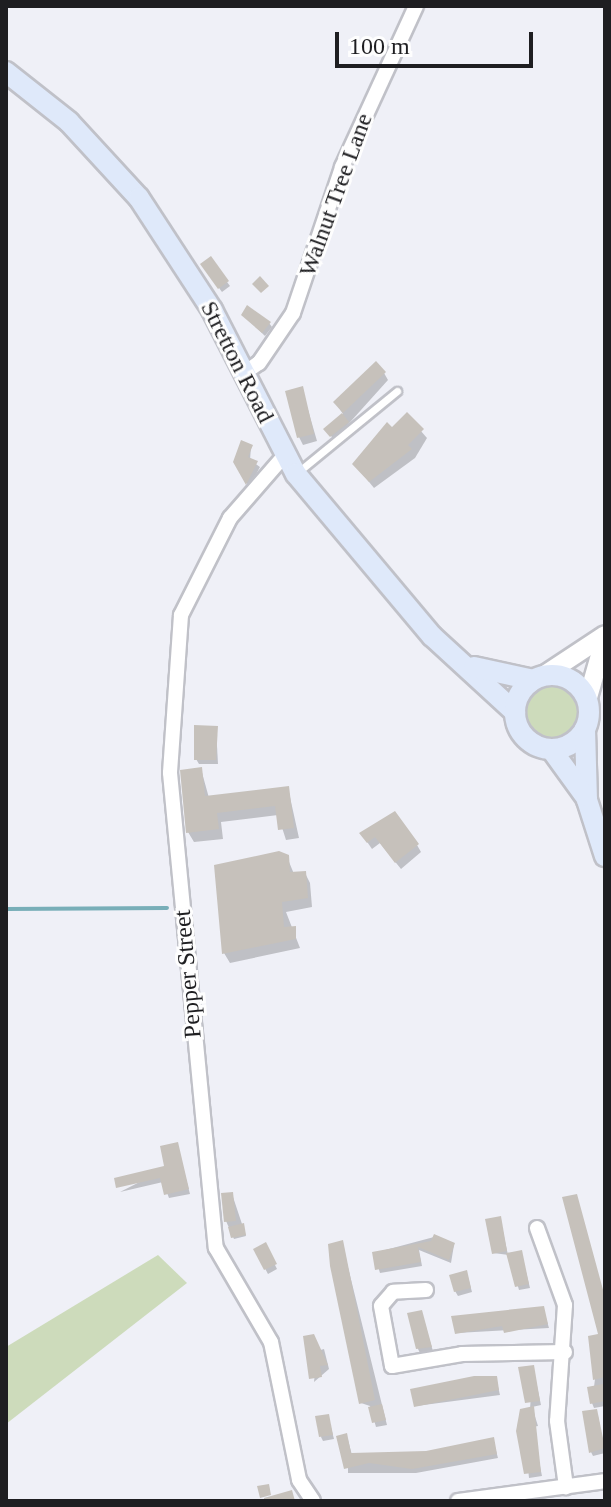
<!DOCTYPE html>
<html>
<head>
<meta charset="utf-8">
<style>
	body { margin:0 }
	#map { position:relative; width:611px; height:1507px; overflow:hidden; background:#eff0f7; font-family:Georgia,serif }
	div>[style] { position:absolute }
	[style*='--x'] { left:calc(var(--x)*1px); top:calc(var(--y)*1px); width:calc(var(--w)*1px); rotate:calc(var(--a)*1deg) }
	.green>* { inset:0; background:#cddbbb }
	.round { border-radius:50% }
	.shadow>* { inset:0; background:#0003 }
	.stream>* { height:4px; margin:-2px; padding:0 2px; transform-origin:2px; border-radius:2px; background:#78aeb8 }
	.building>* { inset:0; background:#c6c1bb }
	.roads { filter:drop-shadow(2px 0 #c0c1c8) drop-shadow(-2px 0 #c0c1c8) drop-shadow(0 2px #c0c1c8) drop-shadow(0 -2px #c0c1c8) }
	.service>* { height:7px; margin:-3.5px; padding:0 3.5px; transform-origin:3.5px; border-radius:3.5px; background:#fff }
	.minor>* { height:14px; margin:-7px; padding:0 7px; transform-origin:7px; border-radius:7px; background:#fff }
	.tertiary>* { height:18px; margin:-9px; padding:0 9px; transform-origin:9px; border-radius:9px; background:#fff }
	.secondary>* { height:20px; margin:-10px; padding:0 10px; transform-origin:10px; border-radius:10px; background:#dfe9fa }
	.secondary>.ring { margin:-10px; padding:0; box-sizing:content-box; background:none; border:20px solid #dfe9fa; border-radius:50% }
	span { translate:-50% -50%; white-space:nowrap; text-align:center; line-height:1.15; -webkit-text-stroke:6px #fefefe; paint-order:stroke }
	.street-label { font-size:24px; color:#1e1e21 }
	.frame { position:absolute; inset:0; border:8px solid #1e1e21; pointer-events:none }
	.scale { position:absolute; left:335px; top:32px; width:198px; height:36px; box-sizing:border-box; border:4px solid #1e1e21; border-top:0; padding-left:10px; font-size:24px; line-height:28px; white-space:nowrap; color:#1e1e21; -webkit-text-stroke:6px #fefefe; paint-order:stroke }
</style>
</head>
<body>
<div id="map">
	<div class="green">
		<div class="round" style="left:522px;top:682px;width:58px;height:58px"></div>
		<div style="clip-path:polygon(158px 1255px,187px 1283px,6px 1424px,6px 1347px)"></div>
	</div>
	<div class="shadow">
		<div style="clip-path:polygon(205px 269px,227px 282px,230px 286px,222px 292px)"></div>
		<div style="clip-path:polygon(243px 315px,269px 323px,272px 327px,265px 336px)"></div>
		<div style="clip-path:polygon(384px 373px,388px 380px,334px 440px,326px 429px,343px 414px,335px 402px)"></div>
		<div style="clip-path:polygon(302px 389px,317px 441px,303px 445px,299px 437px)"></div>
		<div style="clip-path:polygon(407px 415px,427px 438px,415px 458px,374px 488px,355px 465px)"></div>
		<div style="clip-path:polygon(251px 447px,250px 460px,260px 467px,249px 487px,235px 462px)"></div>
		<div style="clip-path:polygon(216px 728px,218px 764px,199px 764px,196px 759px)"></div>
		<div style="clip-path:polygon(201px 769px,209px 798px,288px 788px,299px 838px,286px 840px,278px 815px,221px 822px,223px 839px,194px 842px,188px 832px)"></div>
		<div style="clip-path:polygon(361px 833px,417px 845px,421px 852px,401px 869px,380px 843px,372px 849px)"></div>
		<div style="clip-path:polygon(287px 857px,294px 874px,305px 873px,310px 883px,312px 907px,286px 912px,300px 948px,230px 963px,224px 953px)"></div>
		<div style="clip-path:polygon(177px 1144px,190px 1194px,169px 1198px,163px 1182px,120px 1192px,167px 1168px)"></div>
		<div style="clip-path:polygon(232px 1194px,246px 1236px,234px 1239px,226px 1221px)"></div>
		<div style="clip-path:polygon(500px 1218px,508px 1255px,521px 1252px,530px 1288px,519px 1290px,509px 1255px,493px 1253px)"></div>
		<div style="clip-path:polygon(434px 1237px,454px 1245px,451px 1263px,419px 1250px,422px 1266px,380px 1273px,374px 1253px)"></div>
		<div style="clip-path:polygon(342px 1243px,387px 1425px,376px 1427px,370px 1406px,361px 1403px)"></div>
		<div style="clip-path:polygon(265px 1245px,277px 1269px,268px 1274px,255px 1250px)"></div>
		<div style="clip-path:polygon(468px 1277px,472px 1292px,458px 1296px,455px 1291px)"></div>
		<div style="clip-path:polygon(605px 1298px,605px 1406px,594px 1408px,592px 1403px)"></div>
		<div style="clip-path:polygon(543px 1308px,549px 1328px,457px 1333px)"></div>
		<div style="clip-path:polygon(421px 1312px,433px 1351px,420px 1353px,418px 1349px)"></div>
		<div style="clip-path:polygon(324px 1349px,329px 1369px,314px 1382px,317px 1351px)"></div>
		<div style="clip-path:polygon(533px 1367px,541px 1405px,532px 1407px,538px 1426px,532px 1427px,542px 1476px,529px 1478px,522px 1411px,530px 1409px)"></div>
		<div style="clip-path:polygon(496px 1378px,500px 1395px,416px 1406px)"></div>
		<div style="clip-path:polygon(328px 1416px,334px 1439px,323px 1441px,321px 1437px)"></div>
		<div style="clip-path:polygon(598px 1416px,605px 1453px,593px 1456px,591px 1452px)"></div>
		<div style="clip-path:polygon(348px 1440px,352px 1455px,427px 1453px,493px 1440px,498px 1458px,416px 1473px,348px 1473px)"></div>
	</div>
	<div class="stream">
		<div style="--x:6;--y:909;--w:161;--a:-0.4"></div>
	</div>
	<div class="building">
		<div style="clip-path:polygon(211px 256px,229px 281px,218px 289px,200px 264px)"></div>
		<div style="clip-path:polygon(260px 276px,269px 286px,261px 293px,252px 284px)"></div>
		<div style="clip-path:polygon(247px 305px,271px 322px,262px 333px,241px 315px)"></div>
		<div style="clip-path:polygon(376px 361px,386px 372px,343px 413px,333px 402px)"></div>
		<div style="clip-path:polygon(303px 386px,314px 434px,297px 438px,285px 391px)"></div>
		<div style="clip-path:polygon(407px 412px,424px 429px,408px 445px,412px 449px,369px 482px,352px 464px,387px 422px,392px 427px)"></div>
		<div style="clip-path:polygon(342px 413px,349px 422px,330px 437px,323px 429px)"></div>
		<div style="clip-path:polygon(241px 440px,253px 445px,248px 457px,258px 461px,246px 485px,233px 462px)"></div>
		<div style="clip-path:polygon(194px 725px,218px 726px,216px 760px,194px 760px)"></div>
		<div style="clip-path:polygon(202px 767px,205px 796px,289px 786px,294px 828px,278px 830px,275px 806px,217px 813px,219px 829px,186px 833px,180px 770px)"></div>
		<div style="clip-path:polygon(395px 811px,419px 844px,395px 863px,375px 837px,367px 843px,359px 833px)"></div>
		<div style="clip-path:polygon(279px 851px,289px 855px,290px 872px,306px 871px,308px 898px,282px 902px,284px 927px,296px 926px,296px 939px,222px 954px,214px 865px)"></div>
		<div style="clip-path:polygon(178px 1142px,189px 1189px,164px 1195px,160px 1178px,116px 1188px,114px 1178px,164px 1166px,160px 1146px)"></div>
		<div style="clip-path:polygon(233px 1192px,236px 1221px,224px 1222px,221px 1193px)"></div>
		<div style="clip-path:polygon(577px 1194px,605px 1297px,605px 1377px,593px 1380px,588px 1336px,598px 1334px,562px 1197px)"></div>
		<div style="clip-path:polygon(501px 1216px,507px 1251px,492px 1254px,485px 1219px)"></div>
		<div style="clip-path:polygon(244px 1223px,246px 1235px,231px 1238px,228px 1227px)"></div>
		<div style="clip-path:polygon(434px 1234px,455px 1243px,449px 1260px,418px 1247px,421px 1262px,375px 1270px,372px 1252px,431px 1241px)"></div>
		<div style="clip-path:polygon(343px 1240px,375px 1400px,359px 1404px,330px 1266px,328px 1244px)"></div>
		<div style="clip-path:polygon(266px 1242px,277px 1264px,264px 1270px,253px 1249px)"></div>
		<div style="clip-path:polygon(522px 1250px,529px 1284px,515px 1287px,506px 1253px)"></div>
		<div style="clip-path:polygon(467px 1270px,471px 1288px,454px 1292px,449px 1275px)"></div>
		<div style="clip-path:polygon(544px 1306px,548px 1324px,504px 1333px,502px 1326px,455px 1334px,451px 1316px)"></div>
		<div style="clip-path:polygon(422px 1310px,432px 1347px,416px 1349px,407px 1313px)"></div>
		<div style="clip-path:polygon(314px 1334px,328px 1365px,320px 1366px,322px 1377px,309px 1379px,303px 1336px)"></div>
		<div style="clip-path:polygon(534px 1365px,540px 1401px,525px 1403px,518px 1367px)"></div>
		<div style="clip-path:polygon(474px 1376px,497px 1376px,499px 1390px,414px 1407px,410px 1389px)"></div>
		<div style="clip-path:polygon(603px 1384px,605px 1401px,590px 1404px,587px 1387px)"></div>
		<div style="clip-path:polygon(382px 1404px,386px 1420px,372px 1423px,368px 1407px)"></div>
		<div style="clip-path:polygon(534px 1406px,541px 1472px,524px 1474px,516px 1431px,520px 1409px)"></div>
		<div style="clip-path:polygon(597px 1409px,605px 1448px,589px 1453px,582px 1411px)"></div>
		<div style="clip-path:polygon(329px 1414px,333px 1435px,319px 1437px,315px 1416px)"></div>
		<div style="clip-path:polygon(347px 1433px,351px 1453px,426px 1451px,494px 1437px,497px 1454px,412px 1469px,369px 1463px,344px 1469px,336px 1436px)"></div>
		<div style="clip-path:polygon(269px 1484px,271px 1495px,260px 1498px,257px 1486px)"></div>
		<div style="clip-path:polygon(292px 1490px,295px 1501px,264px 1501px,264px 1498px)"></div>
	</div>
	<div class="roads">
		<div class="service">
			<div style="--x:298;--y:472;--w:128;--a:-39.3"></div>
		</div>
		<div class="minor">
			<div style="--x:243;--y:374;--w:19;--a:-35"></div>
			<div style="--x:259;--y:363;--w:60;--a:-55.8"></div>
			<div style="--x:293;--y:313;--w:154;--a:-71.4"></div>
			<div style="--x:342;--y:167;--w:177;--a:-65.3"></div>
			<div style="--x:284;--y:456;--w:82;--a:131.1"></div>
			<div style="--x:230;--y:518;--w:109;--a:116.8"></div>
			<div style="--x:181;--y:615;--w:158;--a:94"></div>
			<div style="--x:170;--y:773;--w:477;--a:84.5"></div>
			<div style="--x:216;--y:1248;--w:109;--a:59.7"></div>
			<div style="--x:271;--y:1342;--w:141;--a:78.5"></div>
			<div style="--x:299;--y:1480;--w:25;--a:56"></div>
			<div style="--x:537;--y:1228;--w:82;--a:70"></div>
			<div style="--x:565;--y:1305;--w:116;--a:93.9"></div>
			<div style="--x:557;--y:1421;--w:67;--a:82.2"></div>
			<div style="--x:426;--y:1290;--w:33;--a:177"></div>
			<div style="--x:393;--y:1292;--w:18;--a:131"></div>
			<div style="--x:381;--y:1306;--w:61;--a:79.6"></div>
			<div style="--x:392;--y:1366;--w:71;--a:-9.7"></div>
			<div style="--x:462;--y:1354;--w:103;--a:-1.1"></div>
			<div style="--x:458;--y:1501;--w:148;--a:-7.7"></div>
		</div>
		<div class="tertiary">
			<div style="--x:543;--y:676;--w:74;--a:-33.5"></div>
			<div style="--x:587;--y:701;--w:66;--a:-74.1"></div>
		</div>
		<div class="secondary">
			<div style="--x:6;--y:72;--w:80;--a:38.4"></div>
			<div style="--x:69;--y:122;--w:103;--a:47.4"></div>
			<div style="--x:139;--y:198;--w:134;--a:56.9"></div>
			<div style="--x:212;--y:310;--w:184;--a:62.9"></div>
			<div style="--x:296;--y:474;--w:212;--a:50"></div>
			<div style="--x:432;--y:636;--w:113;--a:42.5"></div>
			<div style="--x:474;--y:667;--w:60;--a:12.4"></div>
			<div class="ring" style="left:515px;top:675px;width:54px;height:54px"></div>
			<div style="--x:585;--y:729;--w:71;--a:88.4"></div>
			<div style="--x:587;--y:800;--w:59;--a:72.2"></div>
			<div style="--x:551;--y:749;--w:58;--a:54.1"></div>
		</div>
	</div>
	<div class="street-label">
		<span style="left:336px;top:195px;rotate:-70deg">Walnut Tree Lane</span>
		<span style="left:237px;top:362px;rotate:63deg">Stretton Road</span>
		<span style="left:188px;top:974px;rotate:-95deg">Pepper Street</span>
	</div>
	<div class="frame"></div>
	<div class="scale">100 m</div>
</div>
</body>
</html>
